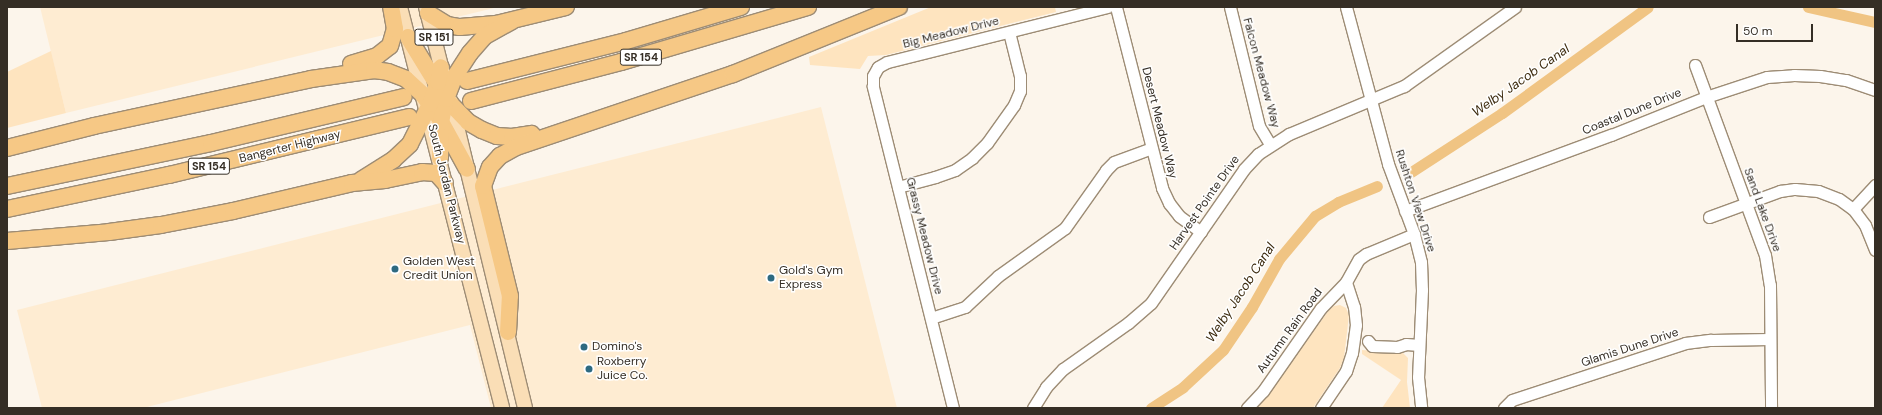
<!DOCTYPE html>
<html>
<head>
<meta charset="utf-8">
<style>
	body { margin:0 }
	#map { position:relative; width:1882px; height:415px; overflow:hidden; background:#fcf5eb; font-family:"DM Sans",sans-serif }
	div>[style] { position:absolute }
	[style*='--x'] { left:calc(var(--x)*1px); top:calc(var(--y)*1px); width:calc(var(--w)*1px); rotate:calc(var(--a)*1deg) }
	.built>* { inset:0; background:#feecd2 }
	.green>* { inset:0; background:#fee4bf }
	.canal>* { height:11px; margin:-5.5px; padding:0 5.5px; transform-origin:5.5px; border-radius:5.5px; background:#f0c483 }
	.roads { filter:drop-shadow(1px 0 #9d8c75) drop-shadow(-1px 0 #9d8c75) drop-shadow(0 1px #9d8c75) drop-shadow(0 -1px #9d8c75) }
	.minor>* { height:11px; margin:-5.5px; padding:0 5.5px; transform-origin:5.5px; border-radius:5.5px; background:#fff }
	.major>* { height:14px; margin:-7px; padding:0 7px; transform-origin:7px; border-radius:7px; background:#fadeb6 }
	.highway>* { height:16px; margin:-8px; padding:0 8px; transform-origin:8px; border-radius:8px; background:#f6c885 }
	.dots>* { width:11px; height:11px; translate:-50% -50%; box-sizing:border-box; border:2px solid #fff; border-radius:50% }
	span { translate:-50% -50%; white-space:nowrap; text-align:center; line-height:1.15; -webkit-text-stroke:3px #fff; paint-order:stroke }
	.shield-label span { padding:1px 3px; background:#fff; border:1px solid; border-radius:3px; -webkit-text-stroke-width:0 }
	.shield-label { font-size:11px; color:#352e25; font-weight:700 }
	.street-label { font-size:12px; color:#352e25 }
	.poi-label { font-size:12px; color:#352e25 }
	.left { translate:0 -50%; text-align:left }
	.water-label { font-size:13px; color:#3c2a0d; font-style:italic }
	.frame { position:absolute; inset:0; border:8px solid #352e25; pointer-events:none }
	.scale { position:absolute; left:1736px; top:24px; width:77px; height:18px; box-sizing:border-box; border:2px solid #352e25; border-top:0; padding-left:5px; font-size:12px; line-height:14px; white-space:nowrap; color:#352e25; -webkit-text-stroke:3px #fff; paint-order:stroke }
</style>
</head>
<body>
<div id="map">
	<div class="built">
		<div style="clip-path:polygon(40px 7px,498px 7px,66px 113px)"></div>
		<div style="clip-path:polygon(821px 107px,897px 408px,491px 408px,470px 325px,143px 408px,42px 408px,17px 310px)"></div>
	</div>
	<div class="green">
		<div style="clip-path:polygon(931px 7px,1055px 7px,1056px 12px,886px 55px,868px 56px,860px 69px,810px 65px,809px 57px)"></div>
		<div style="clip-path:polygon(51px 51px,66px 113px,7px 128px,7px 72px)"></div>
		<div style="clip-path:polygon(1340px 305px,1346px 308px,1349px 315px,1344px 358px,1340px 368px,1313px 408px,1258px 408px,1329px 310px,1334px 306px)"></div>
		<div style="clip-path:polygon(1362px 350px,1403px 353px,1408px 358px,1407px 382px,1410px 408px,1382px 408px,1401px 380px,1362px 354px)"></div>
	</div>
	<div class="canal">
		<div style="--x:1808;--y:7;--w:69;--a:12.6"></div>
		<div style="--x:1408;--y:174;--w:112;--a:-33"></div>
		<div style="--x:1502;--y:113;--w:180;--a:-36"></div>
		<div style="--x:1151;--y:408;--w:38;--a:-33"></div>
		<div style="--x:1183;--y:387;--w:54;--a:-42.8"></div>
		<div style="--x:1223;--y:350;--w:52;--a:-56"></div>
		<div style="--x:1252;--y:307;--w:55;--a:-60.6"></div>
		<div style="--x:1279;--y:259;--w:56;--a:-50.1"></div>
		<div style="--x:1315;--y:216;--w:27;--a:-31"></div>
		<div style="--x:1338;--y:202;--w:42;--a:-22.3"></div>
	</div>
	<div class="roads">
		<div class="minor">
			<div style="--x:1116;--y:7;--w:187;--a:75.7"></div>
			<div style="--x:1162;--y:188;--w:17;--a:65"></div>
			<div style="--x:1169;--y:203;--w:16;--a:52"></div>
			<div style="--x:1179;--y:216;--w:27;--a:36"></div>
			<div style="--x:1230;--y:7;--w:122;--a:76.3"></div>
			<div style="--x:1259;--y:126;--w:21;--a:59"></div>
			<div style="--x:1346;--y:7;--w:163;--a:75"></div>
			<div style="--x:1388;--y:164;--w:75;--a:69.6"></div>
			<div style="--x:1414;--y:234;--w:29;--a:76"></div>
			<div style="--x:1421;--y:262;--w:28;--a:88"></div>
			<div style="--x:1422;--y:290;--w:87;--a:92.6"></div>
			<div style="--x:1418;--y:377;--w:31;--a:84"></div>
			<div style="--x:1695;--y:65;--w:202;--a:69.8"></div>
			<div style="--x:1765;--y:255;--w:30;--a:81"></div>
			<div style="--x:1770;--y:285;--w:123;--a:89.5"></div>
			<div style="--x:898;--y:187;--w:38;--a:-15"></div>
			<div style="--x:935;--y:177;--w:21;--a:-19"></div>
			<div style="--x:955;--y:170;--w:21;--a:-35"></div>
			<div style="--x:972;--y:158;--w:21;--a:-45"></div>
			<div style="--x:987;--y:143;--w:47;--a:-54.6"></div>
			<div style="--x:1014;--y:105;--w:15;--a:-67"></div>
			<div style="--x:1020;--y:91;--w:15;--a:-90"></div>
			<div style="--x:1020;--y:76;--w:45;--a:-104"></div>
			<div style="--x:1853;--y:209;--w:33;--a:-47"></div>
			<div style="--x:1405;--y:211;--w:220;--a:-20.3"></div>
			<div style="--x:1611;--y:135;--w:102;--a:-21.8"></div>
			<div style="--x:1706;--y:97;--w:64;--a:-18.2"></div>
			<div style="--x:1767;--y:77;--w:27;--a:-4"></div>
			<div style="--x:1794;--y:75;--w:26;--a:2"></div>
			<div style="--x:1820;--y:76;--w:26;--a:9"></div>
			<div style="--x:1846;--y:80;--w:31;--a:19"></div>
			<div style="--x:1709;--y:217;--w:76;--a:-20.1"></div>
			<div style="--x:1780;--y:191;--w:15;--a:-8"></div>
			<div style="--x:1795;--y:189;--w:23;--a:5"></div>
			<div style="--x:1818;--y:191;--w:22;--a:21"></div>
			<div style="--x:1839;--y:199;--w:17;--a:36"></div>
			<div style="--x:1853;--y:209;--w:20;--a:53"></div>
			<div style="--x:1865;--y:225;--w:27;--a:68"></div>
			<div style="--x:931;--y:318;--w:36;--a:-18"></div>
			<div style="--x:965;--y:307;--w:45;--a:-43.2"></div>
			<div style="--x:998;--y:276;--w:82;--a:-35.6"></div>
			<div style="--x:1065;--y:228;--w:71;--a:-54.7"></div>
			<div style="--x:1106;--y:170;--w:11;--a:-45"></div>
			<div style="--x:1114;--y:162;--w:40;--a:-20.2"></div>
			<div style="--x:1368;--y:341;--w:6;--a:51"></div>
			<div style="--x:1372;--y:346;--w:25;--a:2"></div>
			<div style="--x:1397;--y:347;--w:9;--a:-18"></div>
			<div style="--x:1406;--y:344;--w:13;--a:4"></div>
			<div style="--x:953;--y:408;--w:332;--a:-104"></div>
			<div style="--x:873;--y:86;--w:10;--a:-90"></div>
			<div style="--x:873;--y:76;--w:10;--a:-61"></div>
			<div style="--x:878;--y:67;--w:10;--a:-29"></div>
			<div style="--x:887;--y:62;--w:227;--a:-14"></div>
			<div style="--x:1033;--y:408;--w:25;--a:-58"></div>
			<div style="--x:1046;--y:387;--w:25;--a:-47"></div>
			<div style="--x:1063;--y:369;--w:80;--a:-35.3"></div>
			<div style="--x:1128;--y:323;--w:30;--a:-41"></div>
			<div style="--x:1151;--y:303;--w:163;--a:-55.2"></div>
			<div style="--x:1244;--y:169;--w:21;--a:-47"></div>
			<div style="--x:1258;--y:154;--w:37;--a:-33"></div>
			<div style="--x:1289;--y:134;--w:125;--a:-22.7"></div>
			<div style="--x:1404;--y:86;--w:136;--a:-35.4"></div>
			<div style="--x:1247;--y:408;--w:23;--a:-47"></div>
			<div style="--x:1263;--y:391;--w:101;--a:-55.1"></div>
			<div style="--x:1321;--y:308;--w:36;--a:-46"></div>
			<div style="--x:1346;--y:282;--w:26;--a:-61"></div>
			<div style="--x:1359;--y:259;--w:9;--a:-36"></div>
			<div style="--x:1366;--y:254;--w:52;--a:-22.6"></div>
			<div style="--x:1321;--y:408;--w:45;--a:-56"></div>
			<div style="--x:1346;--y:371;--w:19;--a:-72"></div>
			<div style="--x:1352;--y:353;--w:28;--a:-82"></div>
			<div style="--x:1356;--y:325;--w:18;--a:-96"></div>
			<div style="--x:1354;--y:307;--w:26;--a:-108"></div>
			<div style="--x:1504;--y:408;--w:11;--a:-45"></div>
			<div style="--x:1512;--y:400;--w:182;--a:-18.2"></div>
			<div style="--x:1685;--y:343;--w:26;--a:-7"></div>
			<div style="--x:1711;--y:340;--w:59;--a:-1"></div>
		</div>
		<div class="major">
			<div style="--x:400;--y:7;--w:414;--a:75.7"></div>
			<div style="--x:426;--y:7;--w:73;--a:75.8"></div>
			<div style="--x:451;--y:102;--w:315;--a:76.4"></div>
		</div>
		<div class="highway">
			<div style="--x:428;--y:13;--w:22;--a:32"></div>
			<div style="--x:447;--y:25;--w:13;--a:9"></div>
			<div style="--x:460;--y:27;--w:36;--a:-5"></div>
			<div style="--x:496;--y:24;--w:72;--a:-13.7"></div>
			<div style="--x:408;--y:37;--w:73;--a:58.5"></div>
			<div style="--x:446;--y:99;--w:32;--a:46"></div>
			<div style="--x:468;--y:122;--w:16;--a:30"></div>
			<div style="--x:482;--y:130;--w:16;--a:22"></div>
			<div style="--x:497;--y:136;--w:15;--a:4"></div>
			<div style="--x:512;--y:137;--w:20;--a:-9"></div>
			<div style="--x:351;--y:64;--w:27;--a:-17"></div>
			<div style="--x:377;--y:56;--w:16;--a:-38"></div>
			<div style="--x:390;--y:46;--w:18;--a:-74"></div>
			<div style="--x:395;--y:29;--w:22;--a:-100"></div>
			<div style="--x:467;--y:81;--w:164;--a:-14.1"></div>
			<div style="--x:626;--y:41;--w:120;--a:-16.5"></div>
			<div style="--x:471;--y:101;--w:155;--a:-14.6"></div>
			<div style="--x:621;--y:62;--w:195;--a:-16.4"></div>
			<div style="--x:7;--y:148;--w:90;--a:-14.2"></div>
			<div style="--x:94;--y:126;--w:222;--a:-12.2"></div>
			<div style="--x:311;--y:79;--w:64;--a:-8.1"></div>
			<div style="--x:374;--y:70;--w:14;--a:8"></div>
			<div style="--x:388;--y:72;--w:19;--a:21"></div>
			<div style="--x:406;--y:79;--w:23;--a:43"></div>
			<div style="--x:423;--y:95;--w:26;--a:54"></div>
			<div style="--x:438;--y:116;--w:60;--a:61.3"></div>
			<div style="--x:440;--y:158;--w:36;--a:-88"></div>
			<div style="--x:441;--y:122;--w:24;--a:-78"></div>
			<div style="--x:446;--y:99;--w:25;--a:-69"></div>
			<div style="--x:455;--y:76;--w:27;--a:-57"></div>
			<div style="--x:470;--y:53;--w:23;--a:-49"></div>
			<div style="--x:485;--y:36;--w:31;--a:-29"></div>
			<div style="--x:361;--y:180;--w:38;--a:-32"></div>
			<div style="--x:393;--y:160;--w:23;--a:-43"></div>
			<div style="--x:410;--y:144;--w:45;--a:-63.4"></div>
			<div style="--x:430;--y:104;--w:23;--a:-70"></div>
			<div style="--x:438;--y:82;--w:15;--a:-79"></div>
			<div style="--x:7;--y:186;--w:208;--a:-11.9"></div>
			<div style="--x:211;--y:143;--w:198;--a:-13.4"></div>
			<div style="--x:7;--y:209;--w:166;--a:-11.9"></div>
			<div style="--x:169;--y:175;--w:247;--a:-13.6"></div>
			<div style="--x:7;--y:241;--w:102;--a:-5"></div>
			<div style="--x:109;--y:232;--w:52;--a:-7.7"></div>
			<div style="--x:161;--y:225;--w:73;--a:-11"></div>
			<div style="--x:233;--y:211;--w:122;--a:-13.2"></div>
			<div style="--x:352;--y:183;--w:33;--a:-5"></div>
			<div style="--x:385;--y:180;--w:38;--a:-12"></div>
			<div style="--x:422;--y:172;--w:14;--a:4"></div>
			<div style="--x:436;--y:173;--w:13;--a:48"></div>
			<div style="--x:508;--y:332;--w:36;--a:-87"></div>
			<div style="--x:510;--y:296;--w:113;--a:-103.8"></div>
			<div style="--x:483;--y:186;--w:20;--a:-70"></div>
			<div style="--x:490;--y:167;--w:15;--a:-48"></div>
			<div style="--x:500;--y:156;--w:18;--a:-29"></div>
			<div style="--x:516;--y:147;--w:229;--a:-18.6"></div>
			<div style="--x:733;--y:74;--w:179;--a:-22"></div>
		</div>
	</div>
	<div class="dots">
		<div style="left:395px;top:269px;background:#2e6a81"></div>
		<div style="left:771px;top:278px;background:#2e6a81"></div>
		<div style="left:584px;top:347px;background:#2e6a81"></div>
		<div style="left:589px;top:369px;background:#2e6a81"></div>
	</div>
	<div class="shield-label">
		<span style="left:434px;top:37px">SR 151</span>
		<span style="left:641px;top:57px">SR 154</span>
		<span style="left:209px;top:166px">SR 154</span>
	</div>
	<div class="street-label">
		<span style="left:951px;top:33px;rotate:-14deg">Big Meadow Drive</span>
		<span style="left:1261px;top:73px;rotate:75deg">Falcon Meadow Way</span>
		<span style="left:1632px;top:112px;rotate:-22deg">Coastal Dune Drive</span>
		<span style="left:1159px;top:123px;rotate:76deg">Desert Meadow Way</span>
		<span style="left:290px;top:147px;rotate:-14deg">Bangerter Highway</span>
		<span style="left:446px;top:184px;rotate:76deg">South Jordan Parkway</span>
		<span style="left:1415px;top:201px;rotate:72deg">Rushton View Drive</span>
		<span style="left:1205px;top:203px;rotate:-55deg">Harvest Pointe Drive</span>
		<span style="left:1762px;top:210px;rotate:70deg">Sand Lake Drive</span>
		<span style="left:924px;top:236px;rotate:76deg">Grassy Meadow Drive</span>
		<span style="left:1290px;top:331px;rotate:-54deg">Autumn Rain Road</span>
		<span style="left:1630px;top:348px;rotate:-18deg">Glamis Dune Drive</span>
	</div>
	<div class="poi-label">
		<span class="left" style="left:403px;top:269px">Golden West<br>Credit Union</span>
		<span class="left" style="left:779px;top:278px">Gold's Gym<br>Express</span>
		<span class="left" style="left:592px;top:347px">Domino's</span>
		<span class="left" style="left:597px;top:369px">Roxberry<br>Juice Co.</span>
	</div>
	<div class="water-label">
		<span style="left:1521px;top:81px;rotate:-35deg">Welby Jacob Canal</span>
		<span style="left:1241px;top:293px;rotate:-57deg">Welby Jacob Canal</span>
	</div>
	<div class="frame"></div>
	<div class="scale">50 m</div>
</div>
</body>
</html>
